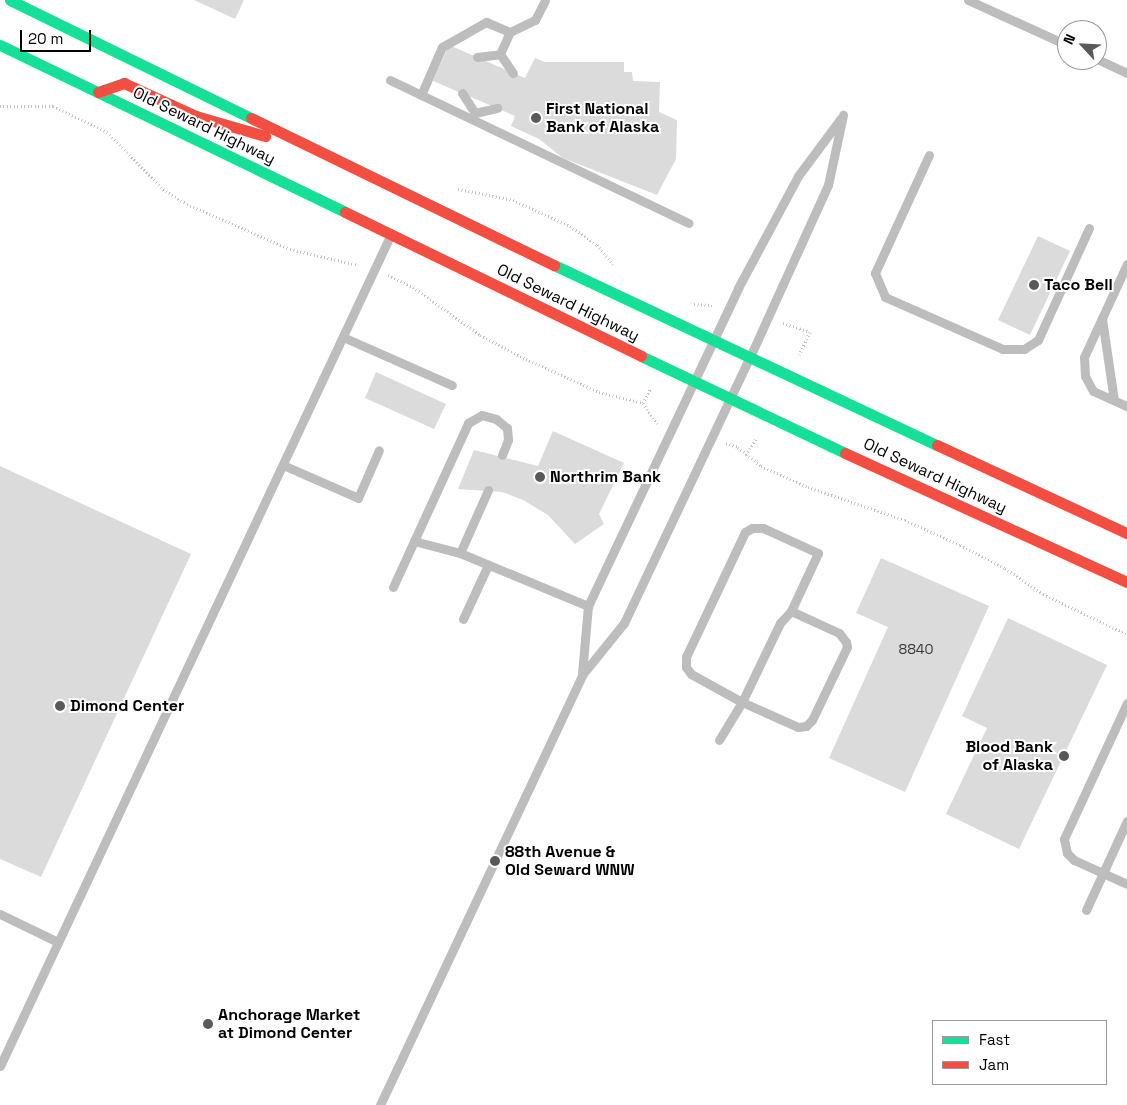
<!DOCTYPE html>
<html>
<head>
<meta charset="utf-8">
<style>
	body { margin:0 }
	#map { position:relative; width:1127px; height:1105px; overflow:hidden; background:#fff; font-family:"Space Grotesk",sans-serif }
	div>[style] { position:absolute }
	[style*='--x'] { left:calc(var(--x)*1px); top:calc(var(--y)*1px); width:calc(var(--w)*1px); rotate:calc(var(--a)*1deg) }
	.building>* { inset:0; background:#dbdbdb }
	.path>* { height:3px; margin-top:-1.5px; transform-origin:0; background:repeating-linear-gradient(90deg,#c2c2c2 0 1px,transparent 0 3.5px) }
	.lane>* { height:9px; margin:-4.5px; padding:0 4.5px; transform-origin:4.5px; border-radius:4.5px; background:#bdbdbd }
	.fast>* { height:11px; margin:-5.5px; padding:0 5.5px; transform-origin:5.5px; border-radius:5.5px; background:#16e098 }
	.jam>* { height:11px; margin:-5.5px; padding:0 5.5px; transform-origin:5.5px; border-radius:5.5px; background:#f24e42 }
	.dots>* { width:14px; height:14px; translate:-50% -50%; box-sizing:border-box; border:2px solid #fff; border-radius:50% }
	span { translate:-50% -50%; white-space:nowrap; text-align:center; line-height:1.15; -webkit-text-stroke:4px #fff; paint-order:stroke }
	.number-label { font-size:14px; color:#373737 }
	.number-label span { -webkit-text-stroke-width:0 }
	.poi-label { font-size:16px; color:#000; font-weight:700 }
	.left { translate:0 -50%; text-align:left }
	.right { translate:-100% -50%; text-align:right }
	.street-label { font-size:16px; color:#000 }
	.legend { position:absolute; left:932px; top:1020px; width:175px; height:65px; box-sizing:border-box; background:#fff; border:1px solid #999; margin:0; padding:6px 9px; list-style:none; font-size:15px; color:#000 }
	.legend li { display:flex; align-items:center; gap:10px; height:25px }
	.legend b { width:25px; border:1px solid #999 }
	.north { position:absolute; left:1057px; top:20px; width:50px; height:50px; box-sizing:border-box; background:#fff; border:1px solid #999; border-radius:50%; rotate:295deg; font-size:14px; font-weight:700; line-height:20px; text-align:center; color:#000 }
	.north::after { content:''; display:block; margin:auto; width:18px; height:22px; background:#595959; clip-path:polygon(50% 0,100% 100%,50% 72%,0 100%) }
	.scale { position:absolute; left:20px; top:30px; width:71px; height:22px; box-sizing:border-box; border:2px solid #000; border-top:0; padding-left:6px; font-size:15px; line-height:18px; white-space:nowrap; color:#000; -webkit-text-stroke:4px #fff; paint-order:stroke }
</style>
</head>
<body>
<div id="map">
	<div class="building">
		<div style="clip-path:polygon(194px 0,244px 0,235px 19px)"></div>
		<div style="clip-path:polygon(449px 45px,525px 78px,535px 58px,545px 62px,624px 62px,624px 72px,632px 72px,633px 81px,660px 82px,659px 112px,677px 120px,676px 159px,657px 195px,563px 158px,539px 139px,511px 126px,515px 116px,433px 81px)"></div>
		<div style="clip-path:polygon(1038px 236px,1070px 251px,1030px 335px,998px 320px)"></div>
		<div style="clip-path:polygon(376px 372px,446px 404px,434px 429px,365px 398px)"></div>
		<div style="clip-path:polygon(553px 431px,624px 463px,599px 514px,604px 524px,575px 544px,548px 515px,523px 500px,502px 492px,458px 489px,474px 450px,538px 466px)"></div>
		<div style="clip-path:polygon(0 466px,191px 554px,41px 877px,0 859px)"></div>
		<div style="clip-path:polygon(881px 558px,989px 606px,905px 792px,829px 758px,888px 627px,856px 613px)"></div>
		<div style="clip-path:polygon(1008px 618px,1107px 665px,1019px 849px,946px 814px,987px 728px,962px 716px)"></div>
	</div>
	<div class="path">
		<div style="--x:0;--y:106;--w:53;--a:0"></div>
		<div style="--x:53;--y:106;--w:60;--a:25.7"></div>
		<div style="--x:107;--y:132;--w:80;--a:45.5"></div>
		<div style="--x:163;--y:189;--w:28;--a:32"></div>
		<div style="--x:187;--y:204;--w:112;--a:23.6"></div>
		<div style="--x:290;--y:249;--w:70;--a:13.2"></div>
		<div style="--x:458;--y:189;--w:56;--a:11.3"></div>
		<div style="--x:513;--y:200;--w:63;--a:24.5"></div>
		<div style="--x:570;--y:226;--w:33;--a:35"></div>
		<div style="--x:597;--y:245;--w:25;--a:50"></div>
		<div style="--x:388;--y:275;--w:28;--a:26"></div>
		<div style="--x:413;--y:287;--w:82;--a:35.6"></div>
		<div style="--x:480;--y:335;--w:52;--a:27.6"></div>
		<div style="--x:526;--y:359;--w:80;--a:24.3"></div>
		<div style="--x:599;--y:392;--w:45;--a:14"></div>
		<div style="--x:643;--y:403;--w:25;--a:56"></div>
		<div style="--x:694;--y:304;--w:18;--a:3"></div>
		<div style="--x:783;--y:323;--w:28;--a:18"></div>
		<div style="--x:810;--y:332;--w:25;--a:116"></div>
		<div style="--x:643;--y:403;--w:17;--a:-62"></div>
		<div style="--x:726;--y:443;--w:13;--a:18"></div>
		<div style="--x:738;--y:447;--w:30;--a:40"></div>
		<div style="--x:761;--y:466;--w:51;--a:24.1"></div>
		<div style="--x:808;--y:487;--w:102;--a:18.8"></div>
		<div style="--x:905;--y:520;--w:60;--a:24.4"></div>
		<div style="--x:960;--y:545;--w:51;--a:27.1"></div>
		<div style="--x:1005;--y:568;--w:46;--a:34.4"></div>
		<div style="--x:1043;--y:594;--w:93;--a:25.5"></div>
		<div style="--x:746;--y:455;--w:19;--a:-58"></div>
	</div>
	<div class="lane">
		<div style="--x:968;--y:0;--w:109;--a:24.4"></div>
		<div style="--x:500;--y:54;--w:23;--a:56"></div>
		<div style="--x:477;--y:57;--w:23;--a:-7"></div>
		<div style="--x:500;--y:54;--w:24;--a:-66"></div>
		<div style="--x:510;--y:32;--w:28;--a:-26"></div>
		<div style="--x:535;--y:20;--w:22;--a:-63"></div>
		<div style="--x:1097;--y:59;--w:33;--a:25"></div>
		<div style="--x:390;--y:80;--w:331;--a:25.6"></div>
		<div style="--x:462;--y:93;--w:24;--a:57"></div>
		<div style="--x:475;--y:113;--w:23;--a:-13"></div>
		<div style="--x:421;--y:95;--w:52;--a:-66.4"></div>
		<div style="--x:442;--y:47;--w:51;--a:-29.6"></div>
		<div style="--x:486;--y:22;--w:26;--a:23"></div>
		<div style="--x:929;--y:155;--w:130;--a:114.6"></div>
		<div style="--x:875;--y:273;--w:26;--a:67"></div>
		<div style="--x:885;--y:297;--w:129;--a:23.8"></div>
		<div style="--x:1003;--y:349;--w:21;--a:0"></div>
		<div style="--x:1024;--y:349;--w:17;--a:-33"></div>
		<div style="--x:1038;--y:340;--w:123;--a:-65.5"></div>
		<div style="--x:1127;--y:264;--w:102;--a:114.8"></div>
		<div style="--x:1084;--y:357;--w:19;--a:87"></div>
		<div style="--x:1085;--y:376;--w:17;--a:62"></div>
		<div style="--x:1093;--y:391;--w:37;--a:24"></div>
		<div style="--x:1102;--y:319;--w:82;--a:81.6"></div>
		<div style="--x:343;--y:337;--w:119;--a:23.8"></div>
		<div style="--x:283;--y:465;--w:82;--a:23.7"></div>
		<div style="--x:358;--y:498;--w:52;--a:-66.4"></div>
		<div style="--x:414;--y:541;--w:48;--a:14.6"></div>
		<div style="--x:460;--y:553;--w:139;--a:22.5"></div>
		<div style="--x:460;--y:553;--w:69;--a:-66"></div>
		<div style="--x:393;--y:587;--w:180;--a:-65.4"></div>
		<div style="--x:468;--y:423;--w:16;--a:-30"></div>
		<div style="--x:482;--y:415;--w:15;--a:16"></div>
		<div style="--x:496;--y:419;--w:14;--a:39"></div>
		<div style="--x:507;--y:428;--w:12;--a:85"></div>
		<div style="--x:508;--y:440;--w:16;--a:112"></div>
		<div style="--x:463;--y:619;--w:60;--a:-65.2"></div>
		<div style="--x:582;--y:674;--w:68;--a:-85"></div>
		<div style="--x:588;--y:606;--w:352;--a:-64.7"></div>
		<div style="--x:738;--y:288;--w:127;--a:-61.8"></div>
		<div style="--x:798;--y:176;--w:72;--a:-53.4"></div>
		<div style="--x:1127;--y:703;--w:150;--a:114.9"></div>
		<div style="--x:1064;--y:839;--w:14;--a:78"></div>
		<div style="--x:1067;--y:853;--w:10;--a:45"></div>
		<div style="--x:1074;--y:860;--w:58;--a:24.4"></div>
		<div style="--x:719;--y:740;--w:44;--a:-58.8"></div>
		<div style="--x:742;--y:702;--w:88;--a:-64.3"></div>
		<div style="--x:780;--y:623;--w:16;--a:-47"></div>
		<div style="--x:791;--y:611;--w:64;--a:-65"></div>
		<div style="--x:818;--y:553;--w:60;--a:-155.6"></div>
		<div style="--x:763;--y:528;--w:11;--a:180"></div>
		<div style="--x:752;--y:528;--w:8;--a:150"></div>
		<div style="--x:745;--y:532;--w:138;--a:115.3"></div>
		<div style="--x:686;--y:657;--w:10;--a:90"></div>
		<div style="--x:686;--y:667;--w:9;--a:54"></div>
		<div style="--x:691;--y:674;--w:58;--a:28.8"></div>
		<div style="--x:742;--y:702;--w:61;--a:24.1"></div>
		<div style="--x:798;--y:727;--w:8;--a:-7"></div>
		<div style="--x:806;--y:726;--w:8;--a:-45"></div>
		<div style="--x:812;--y:720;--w:81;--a:-64.4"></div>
		<div style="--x:847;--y:647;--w:5;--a:-101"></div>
		<div style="--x:846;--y:642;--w:11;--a:-128"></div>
		<div style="--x:839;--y:633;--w:53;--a:-155.4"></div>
		<div style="--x:1086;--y:910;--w:98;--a:-65.3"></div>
		<div style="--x:0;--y:914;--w:64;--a:25.8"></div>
		<div style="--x:0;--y:1066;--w:917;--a:-64.83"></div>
		<div style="--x:380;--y:1105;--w:475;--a:-64.8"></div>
		<div style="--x:582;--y:675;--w:67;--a:-51.1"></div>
		<div style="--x:624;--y:623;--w:292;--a:-64.7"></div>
		<div style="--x:749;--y:359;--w:191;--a:-65.6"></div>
		<div style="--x:828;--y:185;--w:72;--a:-77.9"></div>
	</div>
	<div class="fast">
		<div style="--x:10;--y:0;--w:268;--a:26.1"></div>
		<div style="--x:0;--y:45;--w:383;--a:25.8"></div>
		<div style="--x:554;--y:265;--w:423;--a:25.2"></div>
		<div style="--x:641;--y:356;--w:226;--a:25.4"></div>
	</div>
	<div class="jam">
		<div style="--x:98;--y:92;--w:28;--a:-19"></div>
		<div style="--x:124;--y:83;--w:79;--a:24.6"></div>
		<div style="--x:196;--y:116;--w:72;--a:16.2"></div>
		<div style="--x:251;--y:118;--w:337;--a:25.9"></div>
		<div style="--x:345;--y:212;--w:329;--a:25.9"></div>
		<div style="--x:937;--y:445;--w:209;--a:24.9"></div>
		<div style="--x:845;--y:453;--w:310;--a:24.6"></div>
	</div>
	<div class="dots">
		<div style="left:536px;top:118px;background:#595959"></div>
		<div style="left:1034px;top:285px;background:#595959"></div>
		<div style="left:540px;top:477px;background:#595959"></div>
		<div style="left:60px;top:706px;background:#595959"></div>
		<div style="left:1064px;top:756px;background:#595959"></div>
		<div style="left:495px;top:861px;background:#595959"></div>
		<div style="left:208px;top:1024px;background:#595959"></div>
	</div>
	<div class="number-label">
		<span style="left:916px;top:649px">8840</span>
	</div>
	<div class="poi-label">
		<span class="left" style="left:546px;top:118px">First National<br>Bank of Alaska</span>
		<span class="left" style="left:1044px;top:285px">Taco Bell</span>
		<span class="left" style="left:550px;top:477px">Northrim Bank</span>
		<span class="left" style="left:70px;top:706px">Dimond Center</span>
		<span class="right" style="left:1053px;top:756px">Blood Bank<br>of Alaska</span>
		<span class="left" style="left:505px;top:861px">88th Avenue &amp;<br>Old Seward WNW</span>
		<span class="left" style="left:218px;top:1024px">Anchorage Market<br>at Dimond Center</span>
	</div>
	<div class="street-label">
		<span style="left:204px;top:126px;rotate:26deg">Old Seward Highway</span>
		<span style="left:568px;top:303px;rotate:26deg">Old Seward Highway</span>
		<span style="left:935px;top:476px;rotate:25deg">Old Seward Highway</span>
	</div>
	<ul class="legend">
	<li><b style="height:6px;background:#16e098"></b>Fast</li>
	<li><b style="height:6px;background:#f24e42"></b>Jam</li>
	</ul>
	<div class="north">N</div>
	<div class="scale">20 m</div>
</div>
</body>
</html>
